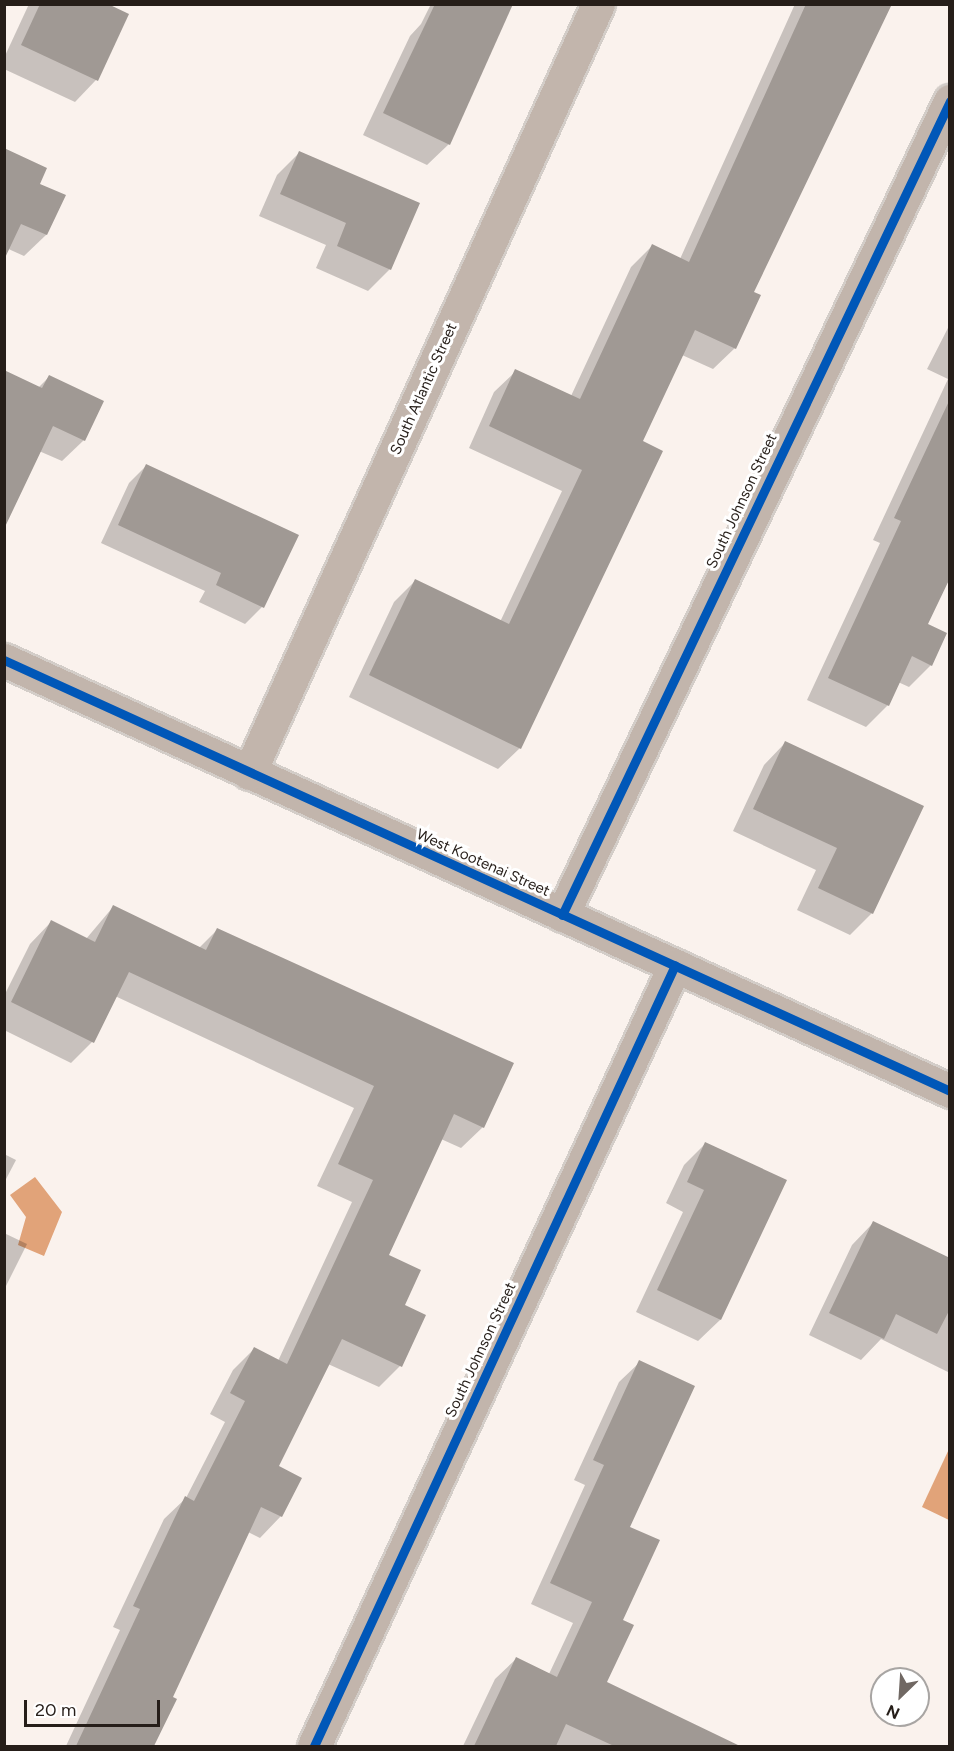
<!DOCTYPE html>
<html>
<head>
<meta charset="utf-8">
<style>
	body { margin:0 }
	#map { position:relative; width:954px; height:1751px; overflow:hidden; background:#faf2ed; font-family:Figtree,sans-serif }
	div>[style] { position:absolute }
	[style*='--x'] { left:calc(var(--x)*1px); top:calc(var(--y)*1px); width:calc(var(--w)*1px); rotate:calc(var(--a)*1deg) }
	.water>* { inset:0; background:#e1a379 }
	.shadow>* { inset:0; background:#0003 }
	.building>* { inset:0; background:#a09994 }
	.roads { filter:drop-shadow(2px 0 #d3cdc8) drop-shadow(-2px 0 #d3cdc8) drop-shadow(0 2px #d3cdc8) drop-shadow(0 -2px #d3cdc8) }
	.minor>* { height:33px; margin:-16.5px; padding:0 16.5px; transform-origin:16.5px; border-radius:16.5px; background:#c2b5ac }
	.cycleway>* { height:9px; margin:-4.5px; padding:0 4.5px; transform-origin:4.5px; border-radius:4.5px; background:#0057b8 }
	span { translate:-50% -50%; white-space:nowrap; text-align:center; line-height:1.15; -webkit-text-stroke:6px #fff; paint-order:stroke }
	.street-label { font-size:15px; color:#261e19 }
	.frame { position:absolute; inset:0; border:6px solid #261e19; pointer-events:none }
	.north { position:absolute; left:870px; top:1667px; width:60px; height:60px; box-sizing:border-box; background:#fff; border:2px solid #a8a5a3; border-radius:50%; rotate:205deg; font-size:16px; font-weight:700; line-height:24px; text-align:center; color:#261e19 }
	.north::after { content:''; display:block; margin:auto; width:21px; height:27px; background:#706863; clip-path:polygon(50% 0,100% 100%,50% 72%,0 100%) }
	.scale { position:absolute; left:24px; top:1700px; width:136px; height:27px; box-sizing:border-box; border:3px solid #261e19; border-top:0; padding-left:8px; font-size:18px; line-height:21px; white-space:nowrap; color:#261e19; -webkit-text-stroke:4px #fff; paint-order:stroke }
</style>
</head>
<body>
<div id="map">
	<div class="water">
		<div style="clip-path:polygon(35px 1177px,62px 1212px,44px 1256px,18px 1245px,26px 1217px,10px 1195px)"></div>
		<div style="clip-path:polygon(949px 1449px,949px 1520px,922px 1507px)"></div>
	</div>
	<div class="shadow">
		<div style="clip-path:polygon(29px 4px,105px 4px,96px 80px,75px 102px,4px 69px,4px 58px)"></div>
		<div style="clip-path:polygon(431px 4px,511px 4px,449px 144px,427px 165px,363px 135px,410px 36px,421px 24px)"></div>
		<div style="clip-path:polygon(795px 4px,889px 4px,752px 293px,735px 348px,713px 369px,682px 355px,641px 442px,520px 748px,498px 769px,349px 697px,394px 602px,415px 581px,500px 622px,562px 491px,469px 448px,494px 392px,516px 371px,571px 396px,631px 267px,652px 246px,680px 259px)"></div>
		<div style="clip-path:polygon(299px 153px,390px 269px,368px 291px,316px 268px,326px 245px,259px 216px,277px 175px)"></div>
		<div style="clip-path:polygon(38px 184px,64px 196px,46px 235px,24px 256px,4px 247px)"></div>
		<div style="clip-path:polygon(950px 324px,950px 577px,926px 625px,931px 665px,909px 687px,898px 682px,888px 705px,866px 727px,807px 700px,880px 543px,873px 540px,948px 379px,927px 369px)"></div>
		<div style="clip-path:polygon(49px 377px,84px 440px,62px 461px,39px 451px,38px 388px)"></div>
		<div style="clip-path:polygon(146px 466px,262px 607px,245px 624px,199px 602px,205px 591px,101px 543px,129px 483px)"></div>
		<div style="clip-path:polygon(785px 743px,872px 913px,850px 935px,797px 910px,816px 870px,733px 831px,764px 765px)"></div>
		<div style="clip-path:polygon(113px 907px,199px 948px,217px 930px,483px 1127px,461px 1148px,441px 1139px,387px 1256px,403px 1305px,400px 1366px,379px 1387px,328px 1364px,277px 1467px,281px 1516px,260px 1538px,248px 1532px,171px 1698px,175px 1700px,153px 1746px,66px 1746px,120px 1630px,113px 1627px,164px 1519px,186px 1498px,225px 1422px,210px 1414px,233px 1370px,254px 1349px,278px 1361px,352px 1202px,317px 1186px,354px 1108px,115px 996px,92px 1042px,71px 1063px,4px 1030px,4px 996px,30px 944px,51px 922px,86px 939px)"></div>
		<div style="clip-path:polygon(706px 1143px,720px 1320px,698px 1341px,636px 1312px,683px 1212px,666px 1203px,684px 1165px)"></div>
		<div style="clip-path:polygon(4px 1154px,16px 1160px,4px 1183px)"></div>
		<div style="clip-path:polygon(873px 1223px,950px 1260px,950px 1373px,881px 1339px,861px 1360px,809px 1335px,852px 1245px)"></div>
		<div style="clip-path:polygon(4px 1233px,27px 1244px,4px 1290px)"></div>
		<div style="clip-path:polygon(640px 1362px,621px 1620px,605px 1682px,713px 1735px,707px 1746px,463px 1746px,495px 1679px,516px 1659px,549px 1674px,573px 1623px,531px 1604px,585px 1485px,574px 1480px,619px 1382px)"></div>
	</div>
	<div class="building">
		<div style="clip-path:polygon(40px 4px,108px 4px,129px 14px,98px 81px,21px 45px)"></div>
		<div style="clip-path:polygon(435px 4px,513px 4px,450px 145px,383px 113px)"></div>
		<div style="clip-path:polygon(806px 4px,892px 4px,754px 292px,761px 295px,736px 349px,695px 330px,643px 441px,663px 451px,521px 749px,369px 675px,415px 579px,509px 624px,582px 470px,489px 426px,515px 369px,580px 399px,652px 244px,689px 262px)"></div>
		<div style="clip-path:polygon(4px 148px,47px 168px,40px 184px,66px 195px,47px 235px,21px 224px,4px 260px)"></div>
		<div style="clip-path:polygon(299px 151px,420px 203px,391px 270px,337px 246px,346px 223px,280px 194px)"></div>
		<div style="clip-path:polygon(4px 370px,42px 388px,49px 375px,104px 401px,85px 441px,53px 426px,4px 529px)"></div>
		<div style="clip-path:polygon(950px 399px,950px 578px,928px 624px,947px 633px,932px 666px,912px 656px,889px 706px,828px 678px,901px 521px,894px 518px)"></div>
		<div style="clip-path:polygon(146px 464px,299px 535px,264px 608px,216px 585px,221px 573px,118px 525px)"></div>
		<div style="clip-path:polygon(785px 741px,924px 806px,873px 914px,818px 888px,837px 848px,753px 809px)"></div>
		<div style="clip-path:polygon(113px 905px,206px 950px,217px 928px,514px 1063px,484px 1128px,454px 1114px,389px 1255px,421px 1270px,405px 1305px,426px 1315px,402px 1367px,342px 1339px,279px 1466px,302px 1478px,282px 1517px,261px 1507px,173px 1697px,177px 1699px,154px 1746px,76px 1746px,140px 1609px,133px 1606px,185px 1496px,194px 1501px,245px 1401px,230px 1393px,254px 1347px,287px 1364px,373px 1180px,338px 1164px,374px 1086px,129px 972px,94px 1043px,11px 1002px,51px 920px,95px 942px)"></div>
		<div style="clip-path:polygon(705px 1142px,787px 1180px,721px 1320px,657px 1290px,704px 1190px,687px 1182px)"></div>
		<div style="clip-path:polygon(873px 1221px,950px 1258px,950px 1309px,937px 1334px,896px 1314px,884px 1339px,829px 1313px)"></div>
		<div style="clip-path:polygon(639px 1360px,695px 1386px,630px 1527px,660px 1540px,623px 1620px,634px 1625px,607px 1682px,740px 1746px,614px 1746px,566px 1724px,556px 1746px,474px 1746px,516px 1657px,557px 1677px,592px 1602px,550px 1583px,604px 1465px,593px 1460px)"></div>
	</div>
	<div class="roads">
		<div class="minor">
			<div style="--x:4;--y:660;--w:1040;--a:24.49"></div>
			<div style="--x:249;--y:773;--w:844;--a:-65.59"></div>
			<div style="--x:562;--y:915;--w:902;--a:-64.51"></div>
			<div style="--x:314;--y:1746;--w:860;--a:-65.19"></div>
		</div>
	</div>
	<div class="cycleway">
		<div style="--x:4;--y:660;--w:1040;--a:24.49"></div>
		<div style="--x:562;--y:915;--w:902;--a:-64.51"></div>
		<div style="--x:314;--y:1746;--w:860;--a:-65.19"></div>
	</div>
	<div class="street-label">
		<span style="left:424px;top:389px;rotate:-66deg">South Atlantic Street</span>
		<span style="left:742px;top:501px;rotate:-65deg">South Johnson Street</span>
		<span style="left:483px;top:863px;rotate:24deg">West Kootenai Street</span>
		<span style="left:481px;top:1350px;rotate:-65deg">South Johnson Street</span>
	</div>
	<div class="frame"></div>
	<div class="north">N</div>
	<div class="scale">20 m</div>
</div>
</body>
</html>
